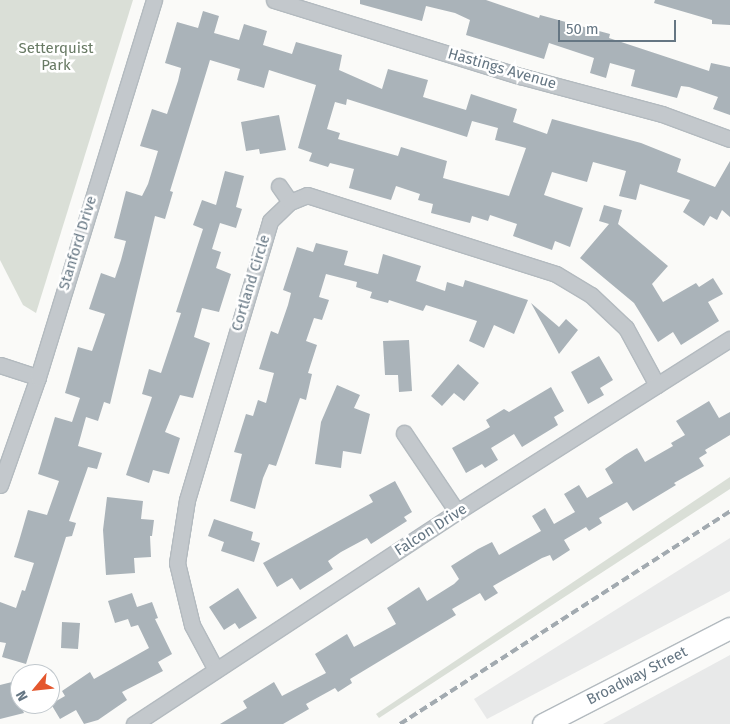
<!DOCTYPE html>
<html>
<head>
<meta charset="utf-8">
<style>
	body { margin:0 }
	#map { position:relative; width:730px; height:724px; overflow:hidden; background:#fafaf8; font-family:"Fira Sans",sans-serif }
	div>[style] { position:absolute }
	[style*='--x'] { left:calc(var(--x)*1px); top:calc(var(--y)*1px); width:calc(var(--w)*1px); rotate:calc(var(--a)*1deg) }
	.built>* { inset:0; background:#e8e9e9 }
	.green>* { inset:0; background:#dadfd7 }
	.building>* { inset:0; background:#aab3b9 }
	.roads { filter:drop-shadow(1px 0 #b3babf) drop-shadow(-1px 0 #b3babf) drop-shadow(0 1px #b3babf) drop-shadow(0 -1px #b3babf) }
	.street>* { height:15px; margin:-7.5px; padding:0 7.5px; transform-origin:7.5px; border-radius:7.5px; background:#c3c8cc }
	.secondary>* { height:21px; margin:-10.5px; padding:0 10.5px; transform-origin:10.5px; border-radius:10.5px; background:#fff }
	.rail>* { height:4px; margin-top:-2px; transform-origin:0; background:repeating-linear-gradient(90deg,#a2aab0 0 8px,transparent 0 12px) }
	span { translate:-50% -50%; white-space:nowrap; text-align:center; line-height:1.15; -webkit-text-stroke:5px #fff; paint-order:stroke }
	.park-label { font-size:15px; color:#687a64 }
	.street-label { font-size:15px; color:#657683 }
	.north { position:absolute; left:10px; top:664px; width:50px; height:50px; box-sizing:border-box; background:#fff; border:1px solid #c1c8cd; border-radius:50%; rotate:242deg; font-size:14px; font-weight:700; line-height:20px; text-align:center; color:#657683 }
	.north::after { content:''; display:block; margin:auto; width:18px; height:22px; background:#e4572e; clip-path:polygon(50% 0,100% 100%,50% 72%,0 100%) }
	.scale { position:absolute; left:558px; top:20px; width:118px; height:22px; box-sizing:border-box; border:2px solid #657683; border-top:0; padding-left:6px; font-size:15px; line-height:18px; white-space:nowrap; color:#657683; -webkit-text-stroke:4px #fff; paint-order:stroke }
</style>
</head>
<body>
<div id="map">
	<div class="built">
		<div style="clip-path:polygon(730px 538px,730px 591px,487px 719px,474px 699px)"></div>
		<div style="clip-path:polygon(730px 655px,730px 724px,603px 724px)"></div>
	</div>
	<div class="green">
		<div style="clip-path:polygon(0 0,133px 0,36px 313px,23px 305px,0 260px)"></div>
		<div style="clip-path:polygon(730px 477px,730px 489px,379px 718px,376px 714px)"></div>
	</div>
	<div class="building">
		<div style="clip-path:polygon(360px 0,486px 0,539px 18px,540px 15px,610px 34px,609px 38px,709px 71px,711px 63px,730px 67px,730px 115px,713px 109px,718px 97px,689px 87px,681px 86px,677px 98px,631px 86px,635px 70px,610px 63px,606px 78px,590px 73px,594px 58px,549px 43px,544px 59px,466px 35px,470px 20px,455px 13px,426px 6px,422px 21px,360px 4px)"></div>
		<div style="clip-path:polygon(655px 0,730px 0,730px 25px,712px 24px,712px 20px,654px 3px)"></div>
		<div style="clip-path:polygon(evenodd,203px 11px,219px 16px,214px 33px,239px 40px,244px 24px,267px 31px,263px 45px,292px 54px,296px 42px,342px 55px,339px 70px,382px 89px,388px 69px,428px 80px,423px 97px,466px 110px,471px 94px,517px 109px,513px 122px,547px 134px,552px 119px,641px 143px,681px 159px,677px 172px,715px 187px,730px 161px,730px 217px,722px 210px,717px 220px,710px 216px,704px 226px,683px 212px,690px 200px,640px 184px,636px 200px,619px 196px,626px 171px,593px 162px,587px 182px,552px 172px,544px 195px,583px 208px,570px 247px,555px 241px,552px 250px,513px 236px,517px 224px,490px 215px,488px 221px,472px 216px,470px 223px,431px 213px,433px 204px,418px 200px,420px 194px,396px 186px,391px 200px,349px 188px,354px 169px,330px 163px,328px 167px,309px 161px,312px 153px,298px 148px,316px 85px,269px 70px,264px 88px,237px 80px,240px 69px,210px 60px,170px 191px,173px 192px,165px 219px,155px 216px,110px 404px,104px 402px,98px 421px,86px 417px,78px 446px,102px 453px,97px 469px,88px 467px,69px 521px,76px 523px,72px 536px,66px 537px,26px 664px,2px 657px,6px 643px,0 642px,0 602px,16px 608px,22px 590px,25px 591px,34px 563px,14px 557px,19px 541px,28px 510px,47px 515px,59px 481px,38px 474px,55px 417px,72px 422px,80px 398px,65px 393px,78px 347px,92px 351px,105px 314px,89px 309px,101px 273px,115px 278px,121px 260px,126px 241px,114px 238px,126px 191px,142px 196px,148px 184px,158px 151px,140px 146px,152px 109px,167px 114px,178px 81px,181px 68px,165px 63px,177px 22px,198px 28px,203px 11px,347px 99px,467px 137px,472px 121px,498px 128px,495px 140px,526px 148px,509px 196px,443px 178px,447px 161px,401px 147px,398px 156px,338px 139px,340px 133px,327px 129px,335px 102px,346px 105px,347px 99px)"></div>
		<div style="clip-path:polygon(279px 115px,286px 150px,260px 154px,259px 149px,246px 151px,241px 122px)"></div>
		<div style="clip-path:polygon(225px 171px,244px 176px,236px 207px,242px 209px,236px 228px,220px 223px,212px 249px,221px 252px,216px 268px,231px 274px,219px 312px,202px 308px,194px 337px,210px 343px,193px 398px,180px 395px,165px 432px,180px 438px,169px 474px,153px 470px,149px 483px,126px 475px,152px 397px,142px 394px,149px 369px,161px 373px,181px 313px,176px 312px,203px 229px,193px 225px,202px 200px,216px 205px)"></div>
		<div style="clip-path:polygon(604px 205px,622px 210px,618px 224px,668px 266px,652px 284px,663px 302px,696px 283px,699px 287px,713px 278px,723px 294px,708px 302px,719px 321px,681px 345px,673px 332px,658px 342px,634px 303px,580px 258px,609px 224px,599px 221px)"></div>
		<div style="clip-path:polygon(316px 243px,348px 251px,344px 265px,378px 274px,383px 254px,421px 266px,416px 281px,445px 291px,447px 282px,463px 287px,465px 280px,528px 300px,514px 334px,494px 325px,484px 348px,469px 341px,477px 321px,426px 305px,423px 311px,389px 300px,388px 303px,370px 298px,372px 292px,356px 287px,357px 282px,326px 274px,319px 297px,329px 300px,322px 320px,314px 318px,306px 341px,317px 345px,308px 373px,312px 374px,306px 400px,300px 398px,276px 466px,269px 464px,263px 478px,255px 509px,230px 501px,242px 454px,234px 452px,246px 414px,253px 416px,258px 400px,266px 403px,274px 373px,259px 369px,271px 331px,278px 334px,288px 305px,291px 293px,283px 290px,297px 247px,313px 252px)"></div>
		<div style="clip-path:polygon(531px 303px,559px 327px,566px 319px,578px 330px,559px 354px)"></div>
		<div style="clip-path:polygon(409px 340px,412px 391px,399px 392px,398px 375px,385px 375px,383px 341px)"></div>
		<div style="clip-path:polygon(599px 356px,613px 380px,600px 388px,604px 395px,588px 404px,571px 372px)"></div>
		<div style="clip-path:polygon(458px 364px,479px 383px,464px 401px,454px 393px,442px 406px,431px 396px)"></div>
		<div style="clip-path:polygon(337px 385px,360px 395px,354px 408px,370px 414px,361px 454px,343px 451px,341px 468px,315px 464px,321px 422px)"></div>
		<div style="clip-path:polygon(551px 387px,564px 411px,554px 417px,558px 425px,522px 447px,514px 434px,491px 448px,498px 460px,485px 468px,482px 464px,466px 473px,452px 448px,490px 427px,486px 420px,504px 409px,509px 412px)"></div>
		<div style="clip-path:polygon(709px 401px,719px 418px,730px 412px,730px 435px,705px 450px,707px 453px,699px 458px,704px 466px,674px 483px,676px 485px,633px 511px,627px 502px,599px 518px,602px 523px,589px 531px,586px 527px,564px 540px,570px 550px,553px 561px,550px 555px,542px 558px,493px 586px,498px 593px,485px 601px,480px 593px,452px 609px,456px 615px,350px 679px,352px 683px,338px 692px,335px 688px,306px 704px,309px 709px,283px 724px,220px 724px,247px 708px,243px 701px,274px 682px,282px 696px,326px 673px,315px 654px,347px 634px,354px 647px,396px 624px,387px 608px,419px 587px,427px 601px,454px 584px,459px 579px,451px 566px,478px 549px,492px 542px,499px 555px,541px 531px,532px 516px,545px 508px,554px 524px,575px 512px,564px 494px,579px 485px,587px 498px,613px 483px,605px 469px,625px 455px,637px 448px,645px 462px,673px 446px,671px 443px,685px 435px,676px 421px)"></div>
		<div style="clip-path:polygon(395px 481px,412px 512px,404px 517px,407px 521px,371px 544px,367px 538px,341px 552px,328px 561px,333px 569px,300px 590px,292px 578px,277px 587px,263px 563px,373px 502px,369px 495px)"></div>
		<div style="clip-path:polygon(107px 497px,143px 501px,141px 519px,154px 520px,152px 536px,150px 536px,151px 557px,134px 558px,135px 573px,106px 575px,103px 530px)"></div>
		<div style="clip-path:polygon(214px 519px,253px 532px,251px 540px,260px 543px,254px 562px,221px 551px,224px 542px,208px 536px)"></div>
		<div style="clip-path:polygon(238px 588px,257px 618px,239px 629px,235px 623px,224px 630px,209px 607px)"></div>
		<div style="clip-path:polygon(132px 593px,137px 607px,152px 602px,158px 618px,155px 619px,172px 654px,158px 662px,163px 671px,122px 692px,127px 700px,98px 720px,84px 724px,76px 710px,60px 719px,51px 704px,65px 696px,62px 691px,90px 672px,94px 679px,149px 648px,138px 625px,131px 627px,128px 619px,115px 623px,108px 601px)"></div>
		<div style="clip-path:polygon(62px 622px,80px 623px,78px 649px,61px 648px)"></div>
		<div style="clip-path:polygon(20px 680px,20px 704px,24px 713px,0 719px,0 685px)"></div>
	</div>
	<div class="roads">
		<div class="street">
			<div style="--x:274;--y:0;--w:257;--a:17.2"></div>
			<div style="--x:520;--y:76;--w:147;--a:15"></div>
			<div style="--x:662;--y:114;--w:72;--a:20.2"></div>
			<div style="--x:279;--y:186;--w:19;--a:55"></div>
			<div style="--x:0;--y:365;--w:40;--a:18"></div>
			<div style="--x:404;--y:433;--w:95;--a:56.1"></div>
			<div style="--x:0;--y:485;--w:114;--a:-70.6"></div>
			<div style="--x:38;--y:377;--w:394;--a:-72.9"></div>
			<div style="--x:216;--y:670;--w:51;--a:-118.1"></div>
			<div style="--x:192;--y:625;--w:64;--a:-103.6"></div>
			<div style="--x:177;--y:563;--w:64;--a:-81"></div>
			<div style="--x:187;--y:500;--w:291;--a:-73.4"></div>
			<div style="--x:270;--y:221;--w:28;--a:-44"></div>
			<div style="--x:290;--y:202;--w:18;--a:-22"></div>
			<div style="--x:307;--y:195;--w:261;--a:17.6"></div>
			<div style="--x:556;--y:274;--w:41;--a:31"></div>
			<div style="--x:591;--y:295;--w:48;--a:43.3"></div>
			<div style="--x:626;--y:328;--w:65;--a:61.5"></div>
			<div style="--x:134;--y:724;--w:386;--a:-33.3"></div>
			<div style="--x:457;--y:512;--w:323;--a:-32.4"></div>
		</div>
		<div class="secondary">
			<div style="--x:543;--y:724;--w:210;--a:-27.2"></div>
		</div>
	</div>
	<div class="rail">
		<div style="--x:400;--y:724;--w:393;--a:-32.8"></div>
	</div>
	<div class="park-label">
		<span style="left:56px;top:57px">Setterquist<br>Park</span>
	</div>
	<div class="street-label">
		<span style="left:502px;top:69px;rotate:16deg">Hastings Avenue</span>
		<span style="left:78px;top:243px;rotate:-73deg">Stanford Drive</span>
		<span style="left:251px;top:283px;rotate:-73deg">Cortland Circle</span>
		<span style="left:431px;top:530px;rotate:-33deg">Falcon Drive</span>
		<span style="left:637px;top:676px;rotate:-27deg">Broadway Street</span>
	</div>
	<div class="north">N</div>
	<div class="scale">50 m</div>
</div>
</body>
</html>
